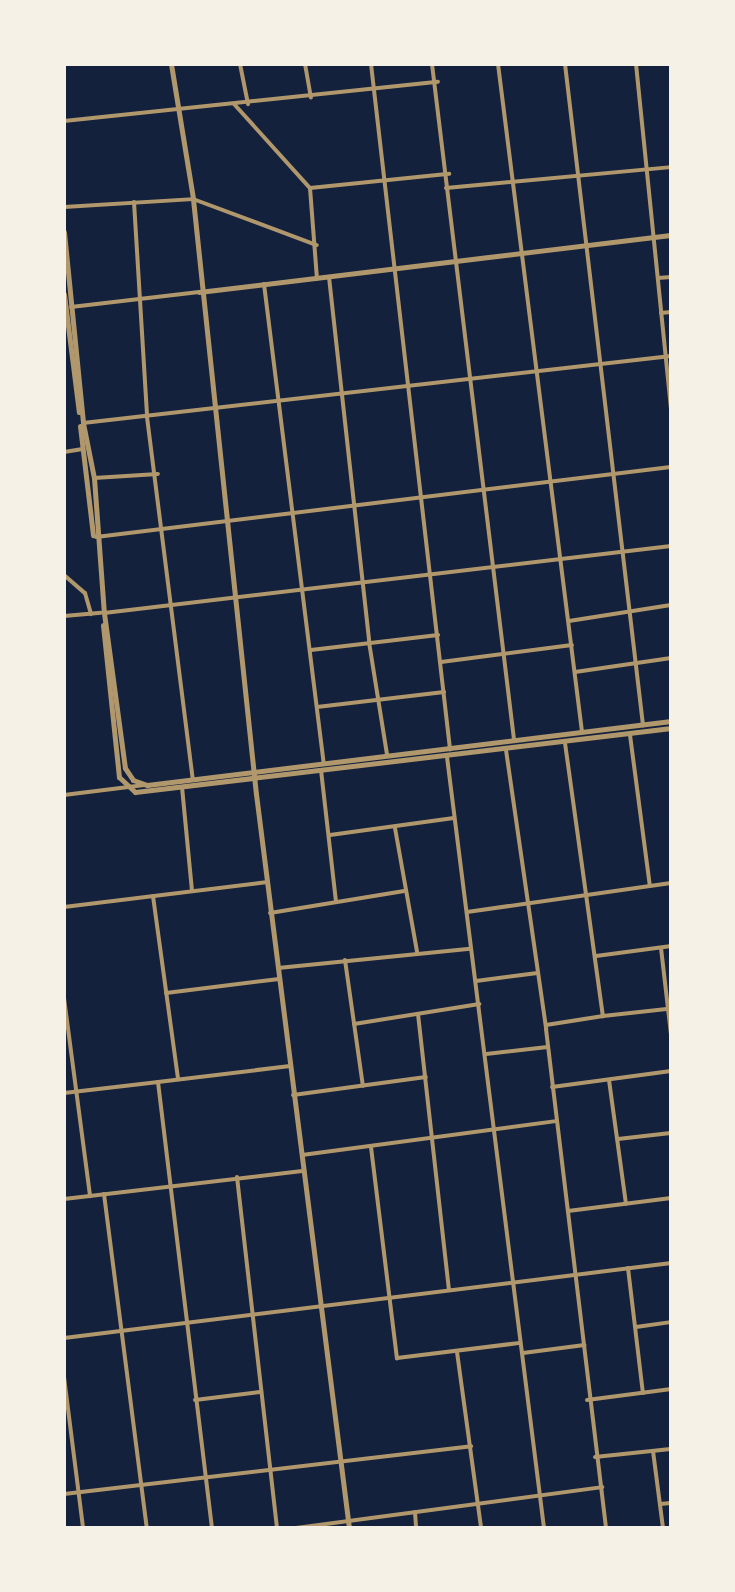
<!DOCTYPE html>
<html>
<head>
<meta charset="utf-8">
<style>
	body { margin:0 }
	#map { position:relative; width:735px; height:1592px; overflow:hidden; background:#14213d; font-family:"Work Sans",sans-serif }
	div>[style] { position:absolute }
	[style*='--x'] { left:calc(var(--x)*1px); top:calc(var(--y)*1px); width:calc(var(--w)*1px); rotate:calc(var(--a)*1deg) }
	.minor>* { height:4px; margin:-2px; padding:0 2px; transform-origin:2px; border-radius:2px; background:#b1986c }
	.tertiary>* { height:5px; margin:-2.5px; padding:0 2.5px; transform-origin:2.5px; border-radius:2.5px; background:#b1986c }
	span { translate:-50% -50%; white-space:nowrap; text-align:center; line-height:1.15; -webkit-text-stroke:6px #f6f1e7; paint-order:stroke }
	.frame { position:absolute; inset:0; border:66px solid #f6f1e7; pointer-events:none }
</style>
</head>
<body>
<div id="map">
	<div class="minor">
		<div style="--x:240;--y:64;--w:41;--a:78.7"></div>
		<div style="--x:305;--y:64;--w:34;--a:80"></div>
		<div style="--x:371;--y:64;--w:690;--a:83.42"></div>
		<div style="--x:432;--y:64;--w:681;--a:83.08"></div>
		<div style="--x:498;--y:64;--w:673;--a:82.83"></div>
		<div style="--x:565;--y:64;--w:666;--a:83.27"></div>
		<div style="--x:636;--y:64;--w:348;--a:84.2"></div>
		<div style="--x:234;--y:104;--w:113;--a:47.9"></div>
		<div style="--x:310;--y:188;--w:91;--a:85.6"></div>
		<div style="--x:64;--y:121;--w:376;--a:-6"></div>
		<div style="--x:310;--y:188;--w:140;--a:-5.8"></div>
		<div style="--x:446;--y:188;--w:226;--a:-5.3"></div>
		<div style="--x:134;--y:202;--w:215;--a:86.5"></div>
		<div style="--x:147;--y:417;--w:365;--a:82.8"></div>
		<div style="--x:64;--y:207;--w:129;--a:-3.5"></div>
		<div style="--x:193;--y:199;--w:132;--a:20.4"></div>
		<div style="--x:329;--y:277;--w:367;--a:83.7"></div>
		<div style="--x:369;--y:642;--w:114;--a:80.9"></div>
		<div style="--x:658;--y:278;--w:13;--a:-4"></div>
		<div style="--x:264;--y:284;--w:483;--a:82.9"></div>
		<div style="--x:71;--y:307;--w:129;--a:-6.7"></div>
		<div style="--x:661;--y:313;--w:10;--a:-6"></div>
		<div style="--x:83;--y:423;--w:592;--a:-6.5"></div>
		<div style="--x:64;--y:452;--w:19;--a:-9"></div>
		<div style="--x:94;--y:478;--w:64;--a:-3.6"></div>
		<div style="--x:96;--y:537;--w:579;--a:-6.94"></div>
		<div style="--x:64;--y:575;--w:28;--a:41"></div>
		<div style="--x:85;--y:593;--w:22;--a:74"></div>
		<div style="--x:104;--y:613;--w:571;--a:-6.74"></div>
		<div style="--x:64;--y:616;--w:37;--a:-5"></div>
		<div style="--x:569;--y:621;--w:103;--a:-8.9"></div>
		<div style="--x:311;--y:650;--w:128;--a:-6.7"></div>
		<div style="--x:441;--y:662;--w:132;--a:-7.4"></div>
		<div style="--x:575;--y:672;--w:97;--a:-8.3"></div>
		<div style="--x:317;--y:707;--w:128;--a:-6.7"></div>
		<div style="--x:630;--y:735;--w:152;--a:82.5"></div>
		<div style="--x:565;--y:743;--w:276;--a:82.1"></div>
		<div style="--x:603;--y:1016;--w:64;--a:-6.2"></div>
		<div style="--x:506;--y:750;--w:282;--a:81.8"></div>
		<div style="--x:546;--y:1029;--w:503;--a:83.14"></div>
		<div style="--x:447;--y:757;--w:777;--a:82.83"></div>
		<div style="--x:321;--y:770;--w:132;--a:83.5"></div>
		<div style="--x:182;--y:787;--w:104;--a:84.5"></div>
		<div style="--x:64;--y:795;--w:81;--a:-7.1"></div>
		<div style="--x:395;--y:828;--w:126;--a:79.9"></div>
		<div style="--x:330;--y:835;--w:125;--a:-7.8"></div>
		<div style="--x:153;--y:896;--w:185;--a:82.2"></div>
		<div style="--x:64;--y:907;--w:205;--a:-7"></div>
		<div style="--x:467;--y:912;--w:206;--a:-8.1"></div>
		<div style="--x:270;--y:913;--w:136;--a:-9.3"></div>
		<div style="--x:661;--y:948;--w:88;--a:83.4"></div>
		<div style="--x:596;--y:956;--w:76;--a:-7.6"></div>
		<div style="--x:345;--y:960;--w:127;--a:81.9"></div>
		<div style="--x:278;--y:968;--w:193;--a:-5.7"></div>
		<div style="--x:476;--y:981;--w:62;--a:-7.5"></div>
		<div style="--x:166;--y:993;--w:114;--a:-7.1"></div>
		<div style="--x:64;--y:998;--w:200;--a:82.5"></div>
		<div style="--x:418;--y:1014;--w:277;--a:83.6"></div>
		<div style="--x:354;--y:1024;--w:127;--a:-9.1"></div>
		<div style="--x:546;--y:1025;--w:58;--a:-9"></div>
		<div style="--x:486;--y:1054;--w:62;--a:-6.4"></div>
		<div style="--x:609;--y:1080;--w:125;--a:82.2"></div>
		<div style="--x:158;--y:1082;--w:133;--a:-6.9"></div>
		<div style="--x:552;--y:1087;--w:120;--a:-7.7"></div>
		<div style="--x:64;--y:1093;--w:95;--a:-6.7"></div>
		<div style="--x:158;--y:1082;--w:449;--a:83.1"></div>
		<div style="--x:293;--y:1095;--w:134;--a:-7.7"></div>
		<div style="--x:618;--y:1139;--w:53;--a:-6.5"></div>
		<div style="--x:371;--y:1147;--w:213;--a:83"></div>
		<div style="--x:397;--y:1358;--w:124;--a:-7"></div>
		<div style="--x:302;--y:1155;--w:256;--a:-7.6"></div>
		<div style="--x:237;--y:1177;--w:353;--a:83.5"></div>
		<div style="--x:104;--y:1194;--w:337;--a:82.7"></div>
		<div style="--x:64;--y:1199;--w:242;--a:-6.7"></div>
		<div style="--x:568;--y:1211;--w:104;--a:-7.2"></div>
		<div style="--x:628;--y:1268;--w:126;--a:83.2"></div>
		<div style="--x:636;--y:1327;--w:35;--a:-8"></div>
		<div style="--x:64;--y:1338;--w:612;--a:-7.04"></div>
		<div style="--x:457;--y:1352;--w:178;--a:82.2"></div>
		<div style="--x:523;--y:1353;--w:62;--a:-7.5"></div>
		<div style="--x:64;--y:1377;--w:152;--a:82.8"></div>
		<div style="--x:195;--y:1400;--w:65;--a:-7"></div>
		<div style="--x:587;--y:1400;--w:85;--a:-7.5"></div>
		<div style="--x:653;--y:1451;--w:78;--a:82.6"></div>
		<div style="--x:595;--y:1457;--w:76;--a:-6"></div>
		<div style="--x:64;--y:1494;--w:410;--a:-6.7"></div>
		<div style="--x:660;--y:1504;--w:11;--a:-5"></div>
		<div style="--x:415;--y:1512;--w:16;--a:86"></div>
		<div style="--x:296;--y:1528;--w:309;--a:-7.6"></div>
	</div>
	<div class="tertiary">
		<div style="--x:171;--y:64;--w:137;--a:80.7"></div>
		<div style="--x:193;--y:199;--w:598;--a:83.96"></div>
		<div style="--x:256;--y:794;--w:740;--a:82.78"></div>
		<div style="--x:64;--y:232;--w:192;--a:84.3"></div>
		<div style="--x:83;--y:423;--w:56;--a:78.7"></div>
		<div style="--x:94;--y:478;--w:135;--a:85.8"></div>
		<div style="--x:104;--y:613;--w:156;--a:82.3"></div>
		<div style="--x:125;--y:768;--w:14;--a:56"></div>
		<div style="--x:133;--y:780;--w:15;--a:20"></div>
		<div style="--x:147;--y:785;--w:528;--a:-6.96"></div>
		<div style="--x:199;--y:292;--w:475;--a:-6.9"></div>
		<div style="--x:64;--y:294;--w:119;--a:82.8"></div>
		<div style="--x:80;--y:426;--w:110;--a:83.2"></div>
		<div style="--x:103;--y:625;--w:153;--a:84"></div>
		<div style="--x:119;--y:777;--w:22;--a:43"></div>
		<div style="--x:135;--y:792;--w:540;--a:-6.81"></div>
	</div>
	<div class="frame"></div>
</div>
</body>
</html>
